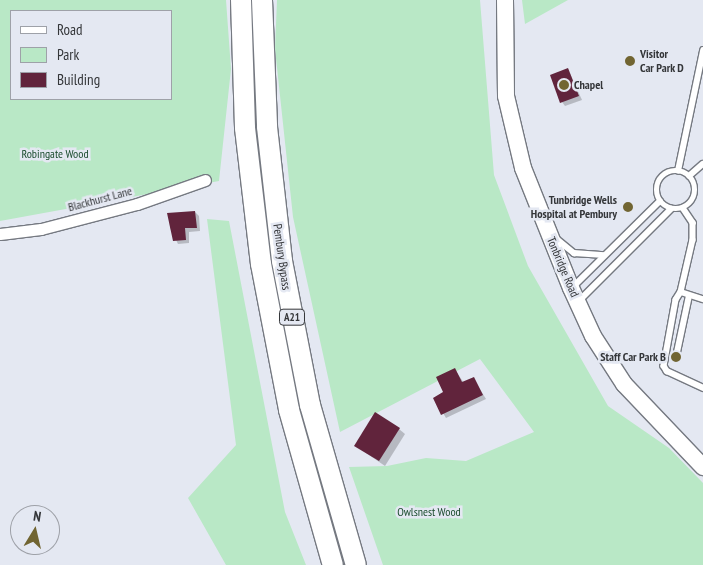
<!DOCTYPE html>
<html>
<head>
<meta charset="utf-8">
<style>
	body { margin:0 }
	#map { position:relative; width:703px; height:565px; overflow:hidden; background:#e4e8f2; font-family:"PT Sans Narrow",sans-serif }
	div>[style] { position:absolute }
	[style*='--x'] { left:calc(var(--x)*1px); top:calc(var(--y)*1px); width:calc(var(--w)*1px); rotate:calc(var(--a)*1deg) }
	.green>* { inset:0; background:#b9e8c6 }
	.shadow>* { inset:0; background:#0003 }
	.building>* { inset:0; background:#61243c }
	.roads { filter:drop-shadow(1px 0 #757981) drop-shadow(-1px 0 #757981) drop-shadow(0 1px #757981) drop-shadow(0 -1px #757981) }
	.lane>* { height:5.5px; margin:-2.75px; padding:0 2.75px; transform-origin:2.75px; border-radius:2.75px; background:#fff }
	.lane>.ring { margin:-2.75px; padding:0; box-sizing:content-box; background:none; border:5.5px solid #fff; border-radius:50% }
	.street>* { height:11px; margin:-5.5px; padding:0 5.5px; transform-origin:5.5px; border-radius:5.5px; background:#fff }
	.secondary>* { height:16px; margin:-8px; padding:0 8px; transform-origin:8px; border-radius:8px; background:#fff }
	.highway>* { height:20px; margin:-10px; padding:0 10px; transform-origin:10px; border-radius:10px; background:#fff }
	.dots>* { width:14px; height:14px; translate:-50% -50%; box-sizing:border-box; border:2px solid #e4e8f2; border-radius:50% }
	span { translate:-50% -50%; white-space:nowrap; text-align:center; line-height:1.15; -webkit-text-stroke:5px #e4e8f2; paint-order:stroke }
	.shield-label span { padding:1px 4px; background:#e4e8f2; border:1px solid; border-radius:4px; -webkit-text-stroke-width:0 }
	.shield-label { font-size:11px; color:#343639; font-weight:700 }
	.poi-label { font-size:12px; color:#343639; font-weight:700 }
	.left { translate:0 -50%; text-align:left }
	.right { translate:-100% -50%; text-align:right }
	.park-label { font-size:12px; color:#1b4c2e }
	.street-label { font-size:12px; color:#343639 }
	.legend { position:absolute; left:10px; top:10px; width:162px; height:90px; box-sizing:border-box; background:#e4e8f2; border:1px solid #9ea1a8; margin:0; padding:6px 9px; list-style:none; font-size:15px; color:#343639 }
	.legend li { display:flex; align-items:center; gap:10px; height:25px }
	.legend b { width:25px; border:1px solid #9ea1a8 }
	.north { position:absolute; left:10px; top:505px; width:50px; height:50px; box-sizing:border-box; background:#e4e8f2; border:1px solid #9ea1a8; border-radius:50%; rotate:9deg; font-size:14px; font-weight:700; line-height:20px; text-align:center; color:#343639 }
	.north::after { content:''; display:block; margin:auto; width:18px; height:22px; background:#716532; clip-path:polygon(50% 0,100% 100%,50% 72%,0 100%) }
</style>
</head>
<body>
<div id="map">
	<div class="green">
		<div style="clip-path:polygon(evenodd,0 0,226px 0,231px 69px,219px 181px,0 221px,0 0,11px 11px,171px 11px,171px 99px,11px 99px,11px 11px)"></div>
		<div style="clip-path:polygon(277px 0,480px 0,494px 175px,528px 266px,608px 406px,669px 448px,703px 483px,703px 565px,383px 565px,349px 467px,387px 466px,426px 458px,466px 461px,534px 432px,480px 359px,340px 432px,293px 217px,275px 49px)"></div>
		<div style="clip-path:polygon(522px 0,568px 0,525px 24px)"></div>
		<div style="clip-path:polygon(207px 219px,229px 221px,285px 512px,306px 565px,226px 565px,188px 498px,236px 445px)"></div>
	</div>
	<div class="shadow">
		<div style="clip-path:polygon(568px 69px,582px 100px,565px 106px,562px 102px)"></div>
		<div style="clip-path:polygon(195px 212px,199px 216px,200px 231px,189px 232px,189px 243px,178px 244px,170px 228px,169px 214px)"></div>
		<div style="clip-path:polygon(455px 370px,464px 383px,473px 378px,486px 399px,446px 418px,434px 398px,445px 393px)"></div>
		<div style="clip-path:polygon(399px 429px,405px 434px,385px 466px,356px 446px)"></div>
	</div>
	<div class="building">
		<div style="clip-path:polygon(568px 68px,579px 96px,560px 103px,550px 75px)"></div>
		<div style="clip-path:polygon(195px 211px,197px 228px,185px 228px,186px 240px,173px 241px,167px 213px)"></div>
		<div style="clip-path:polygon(455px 368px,462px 382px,474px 377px,483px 395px,441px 415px,433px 398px,443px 392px,436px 377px)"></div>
		<div style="clip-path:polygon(375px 412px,400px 428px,379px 461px,354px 446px)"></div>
	</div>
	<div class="roads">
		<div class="lane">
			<div class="ring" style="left:657px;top:171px;width:32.5px;height:32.5px"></div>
			<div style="--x:678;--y:171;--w:123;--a:-78.2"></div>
			<div style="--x:689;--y:176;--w:18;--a:-41"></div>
			<div style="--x:683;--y:208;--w:18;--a:56"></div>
			<div style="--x:693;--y:223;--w:17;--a:90"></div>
			<div style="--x:693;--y:240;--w:53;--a:103"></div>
			<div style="--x:681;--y:292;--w:23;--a:18"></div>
			<div style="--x:558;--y:240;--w:21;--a:39"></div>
			<div style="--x:574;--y:253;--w:30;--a:4"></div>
			<div style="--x:573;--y:287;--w:122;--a:-44.7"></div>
			<div style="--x:681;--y:292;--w:9;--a:122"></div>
			<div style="--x:676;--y:300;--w:67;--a:100.3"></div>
			<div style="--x:664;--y:366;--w:6;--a:59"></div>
			<div style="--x:667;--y:371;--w:40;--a:25"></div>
			<div style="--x:579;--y:301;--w:130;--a:-45"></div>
			<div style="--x:676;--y:357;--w:62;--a:-78"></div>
		</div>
		<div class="street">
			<div style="--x:0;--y:234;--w:41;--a:-7"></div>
			<div style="--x:41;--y:229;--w:99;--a:-14.6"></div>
			<div style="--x:137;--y:204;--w:72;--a:-19.4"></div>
		</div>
		<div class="secondary">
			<div style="--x:505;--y:0;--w:96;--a:89.4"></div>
			<div style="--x:506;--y:96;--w:74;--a:76.7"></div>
			<div style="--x:523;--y:168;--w:129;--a:68.2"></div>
			<div style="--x:571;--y:288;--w:53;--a:65.4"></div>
			<div style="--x:593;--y:336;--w:57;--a:57.1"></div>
			<div style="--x:624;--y:384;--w:115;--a:46.4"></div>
		</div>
		<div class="highway">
			<div style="--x:241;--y:0;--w:128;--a:88.2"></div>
			<div style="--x:245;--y:128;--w:137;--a:83.3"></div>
			<div style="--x:261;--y:264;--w:149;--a:79.1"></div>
			<div style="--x:289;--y:410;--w:161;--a:74.2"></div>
			<div style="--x:262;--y:0;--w:127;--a:87.7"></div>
			<div style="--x:267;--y:127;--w:135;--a:83.6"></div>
			<div style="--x:282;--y:261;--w:147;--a:79"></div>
			<div style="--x:310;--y:405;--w:166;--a:74"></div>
		</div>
	</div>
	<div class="dots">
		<div style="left:630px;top:61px;background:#716532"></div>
		<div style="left:564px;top:85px;background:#716532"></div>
		<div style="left:628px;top:207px;background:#716532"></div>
		<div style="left:676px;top:357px;background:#716532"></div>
	</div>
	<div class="shield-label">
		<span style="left:292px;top:317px">A21</span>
	</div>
	<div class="poi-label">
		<span class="left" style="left:640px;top:61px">Visitor<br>Car Park D</span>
		<span class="left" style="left:574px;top:85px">Chapel</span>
		<span class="right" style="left:617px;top:207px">Tunbridge Wells<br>Hospital at Pembury</span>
		<span class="right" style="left:666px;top:357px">Staff Car Park B</span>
	</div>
	<div class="park-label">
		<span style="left:55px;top:154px">Robingate Wood</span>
		<span style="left:429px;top:512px">Owlsnest Wood</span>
	</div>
	<div class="street-label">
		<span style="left:100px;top:199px;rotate:-15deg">Blackhurst Lane</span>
		<span style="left:282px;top:257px;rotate:82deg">Pembury Bypass</span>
		<span style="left:563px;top:267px;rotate:67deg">Tonbridge Road</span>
	</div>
	<ul class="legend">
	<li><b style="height:6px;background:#fff"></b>Road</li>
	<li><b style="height:14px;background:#b9e8c6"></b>Park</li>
	<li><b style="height:14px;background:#61243c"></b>Building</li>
	</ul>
	<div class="north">N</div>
</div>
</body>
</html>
